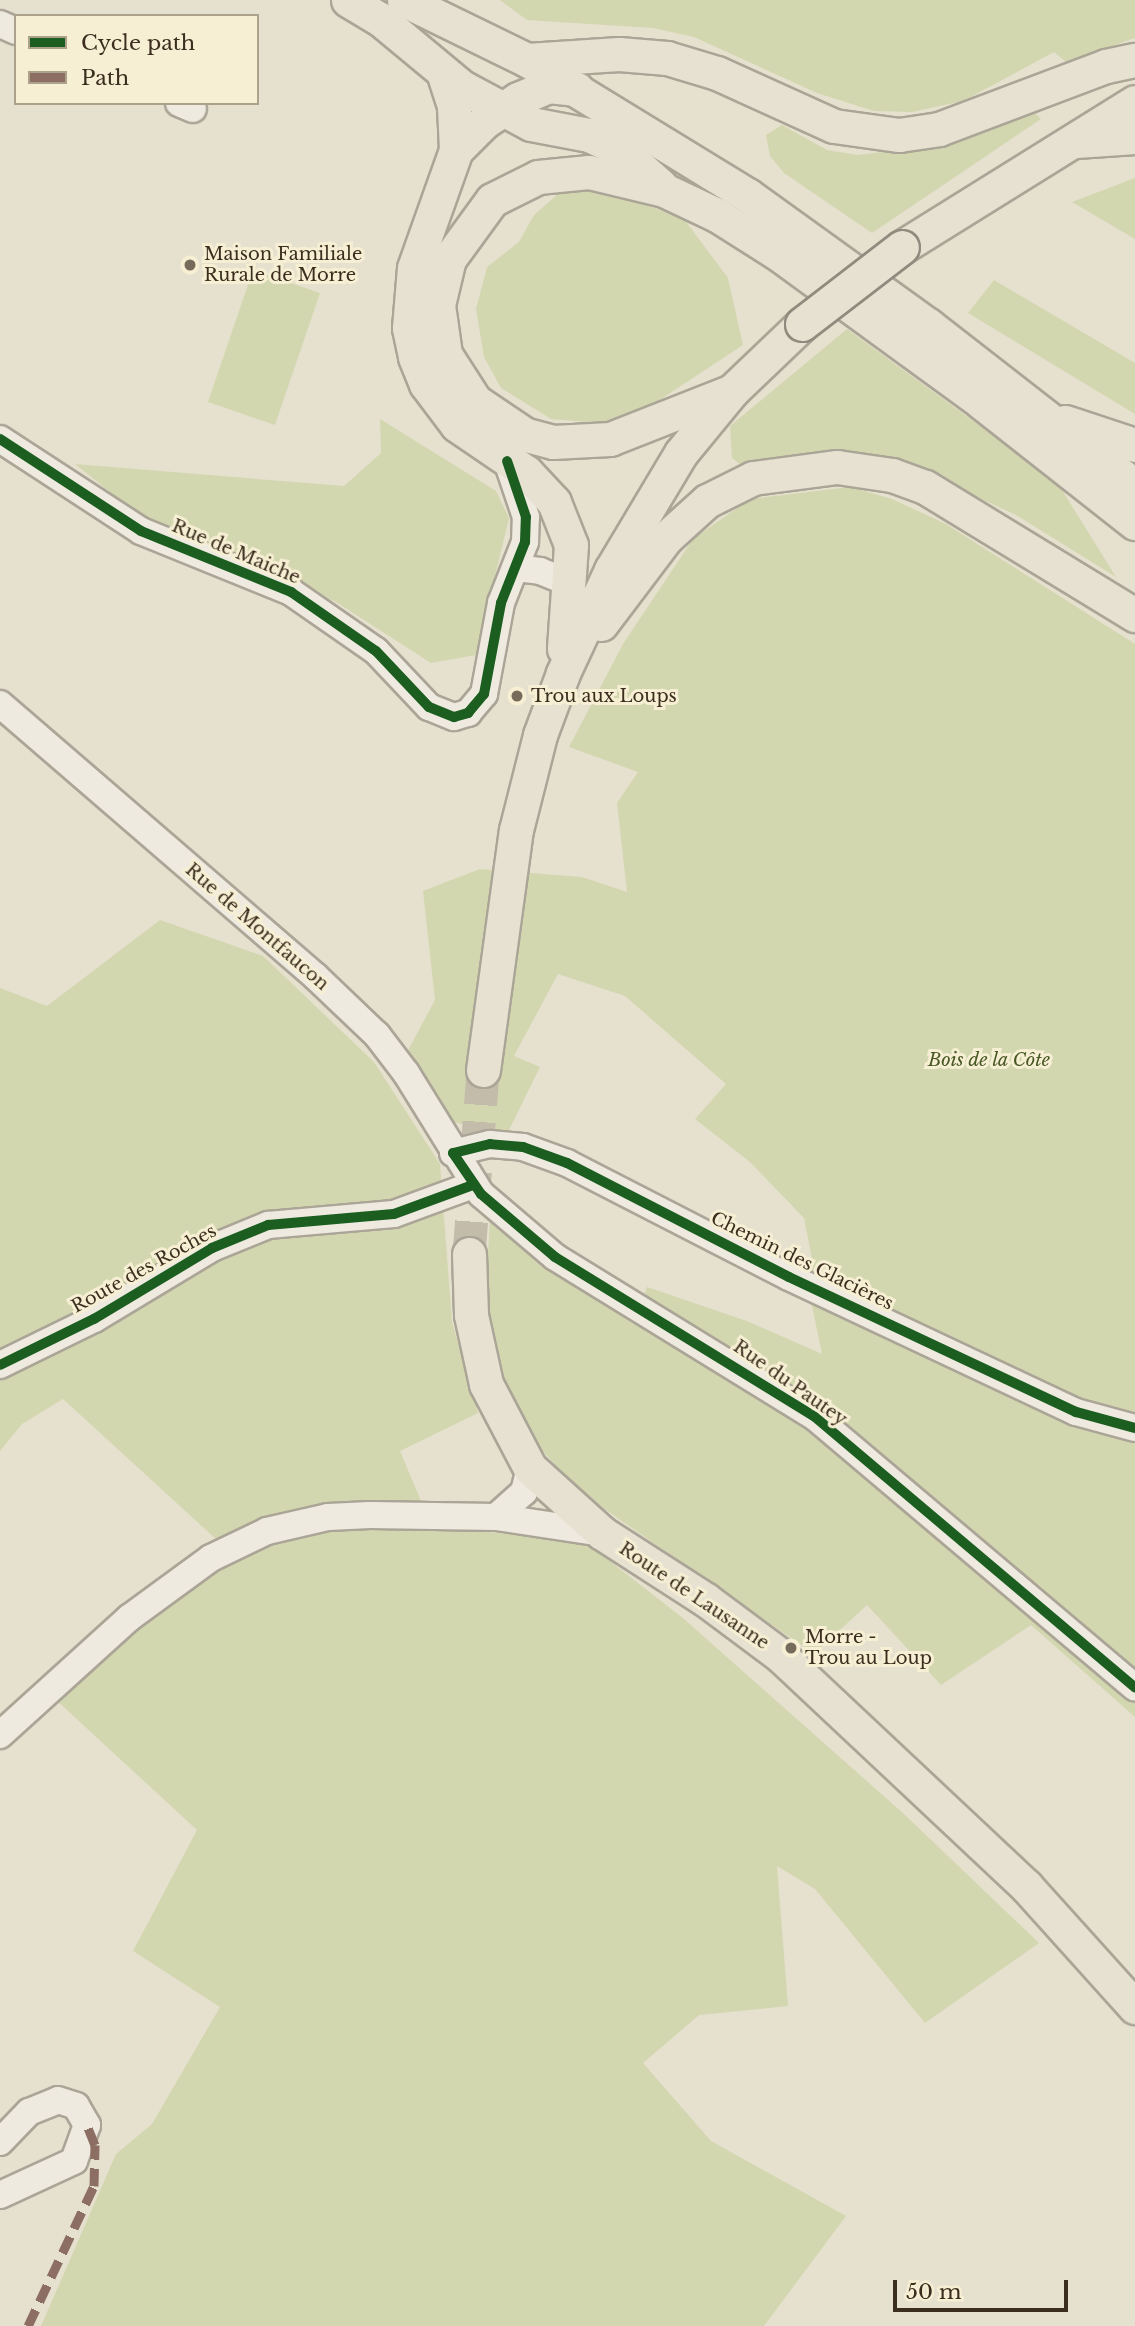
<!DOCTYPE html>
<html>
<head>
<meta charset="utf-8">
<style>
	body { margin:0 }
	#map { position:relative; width:1135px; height:2326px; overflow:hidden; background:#e6e0ce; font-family:"Libre Baskerville",serif }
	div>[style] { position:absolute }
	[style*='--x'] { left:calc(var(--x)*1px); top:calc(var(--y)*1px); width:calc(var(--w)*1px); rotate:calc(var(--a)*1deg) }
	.green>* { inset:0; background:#d3d7b0 }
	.major-tunnel>* { height:33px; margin-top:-16.5px; transform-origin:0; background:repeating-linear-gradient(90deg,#c4bcab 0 33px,transparent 0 50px) }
	.roads { filter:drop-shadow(2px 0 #aba597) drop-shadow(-2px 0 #aba597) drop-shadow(0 2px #aba597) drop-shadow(0 -2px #aba597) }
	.minor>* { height:26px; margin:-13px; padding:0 13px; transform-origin:13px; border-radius:13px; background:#eeeae0 }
	.major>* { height:33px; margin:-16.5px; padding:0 16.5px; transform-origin:16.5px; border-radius:16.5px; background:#e6e1d1 }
	.bridges { filter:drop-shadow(2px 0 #918a7e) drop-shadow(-2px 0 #918a7e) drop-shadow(0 2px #918a7e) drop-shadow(0 -2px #918a7e) }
	.major-bridge>* { height:33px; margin:-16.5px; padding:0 16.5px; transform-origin:16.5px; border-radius:16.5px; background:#e6e1d1 }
	.quiet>* { height:9px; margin-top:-4.5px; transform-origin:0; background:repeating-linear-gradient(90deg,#8d6e63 0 18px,transparent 0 27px) }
	.cycleway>* { height:10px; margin:-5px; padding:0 5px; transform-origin:5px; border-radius:5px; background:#1b5e20 }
	.dots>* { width:19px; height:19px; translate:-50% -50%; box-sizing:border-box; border:4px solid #f7efd4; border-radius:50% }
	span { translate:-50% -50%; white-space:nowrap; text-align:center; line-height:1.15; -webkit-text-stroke:6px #f7efd4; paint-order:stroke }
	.poi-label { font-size:18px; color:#3b2e1e }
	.left { translate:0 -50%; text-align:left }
	.street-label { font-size:18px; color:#3b2e1e }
	.park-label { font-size:18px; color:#475824; font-style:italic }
	.legend { position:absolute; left:14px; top:14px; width:245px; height:91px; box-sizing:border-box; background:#f7efd4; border:2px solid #aca28b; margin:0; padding:9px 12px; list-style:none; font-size:21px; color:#3b2e1e }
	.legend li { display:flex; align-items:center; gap:14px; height:35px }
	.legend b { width:35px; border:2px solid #aca28b }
	.scale { position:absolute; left:893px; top:2280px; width:175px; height:32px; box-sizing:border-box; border:4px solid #3b2e1e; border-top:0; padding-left:9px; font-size:21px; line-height:24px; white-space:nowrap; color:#3b2e1e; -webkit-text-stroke:5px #f7efd4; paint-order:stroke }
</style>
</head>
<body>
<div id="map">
	<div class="green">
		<div style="clip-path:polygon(500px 0,1135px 0,1135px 38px,1066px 62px,1054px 52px,963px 101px,912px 112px,874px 111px,817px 93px,694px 37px,653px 28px,527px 20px)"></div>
		<div style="clip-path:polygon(1035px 113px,1041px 119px,872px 233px,784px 173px,770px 156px,766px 135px,782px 125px,827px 150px,858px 155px,930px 146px)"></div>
		<div style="clip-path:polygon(1135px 178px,1135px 239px,1072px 202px)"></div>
		<div style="clip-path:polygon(600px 188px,684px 219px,728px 278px,743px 345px,655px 403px,600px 423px,551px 419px,501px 388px,484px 357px,476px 309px,487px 267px,519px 242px,534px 215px,559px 193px)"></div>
		<div style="clip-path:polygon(253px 270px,320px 293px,275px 425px,208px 402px)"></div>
		<div style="clip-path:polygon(994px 280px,1135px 363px,1135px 414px,968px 313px)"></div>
		<div style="clip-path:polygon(847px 329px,1057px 482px,1116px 577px,1016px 515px,893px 458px,807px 454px,741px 465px,732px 458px,730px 426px)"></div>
		<div style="clip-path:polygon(380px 419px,496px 491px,509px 518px,476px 655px,431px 663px,336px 602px,149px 523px,75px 464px,344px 486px,381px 453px)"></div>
		<div style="clip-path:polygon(850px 487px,892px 499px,946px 524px,1135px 644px,1135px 1717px,1031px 1625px,941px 1685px,867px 1605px,814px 1654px,577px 1490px,507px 1410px,485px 1310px,490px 1217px,633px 1324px,647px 1287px,747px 1321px,822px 1354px,810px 1296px,812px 1259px,804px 1218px,750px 1162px,695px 1119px,726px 1084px,625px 996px,558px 974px,514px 1056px,540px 1067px,505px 1138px,448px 1120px,406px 1054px,435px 1000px,423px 891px,480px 869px,582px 877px,627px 892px,617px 803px,638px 772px,569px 747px,623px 644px,693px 539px,750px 499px)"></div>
		<div style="clip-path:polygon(160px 920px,263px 956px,374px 1062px,440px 1164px,452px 1322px,478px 1413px,400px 1451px,431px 1525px,588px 1544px,684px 1619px,904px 1814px,1039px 1943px,925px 2023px,815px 1889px,777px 1866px,788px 2006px,699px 2015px,643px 2063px,711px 2141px,846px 2216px,764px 2326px,41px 2326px,116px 2154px,152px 2124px,220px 2007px,133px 1951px,197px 1830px,55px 1699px,217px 1540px,63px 1399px,22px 1424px,0 1451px,0 988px,47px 1006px)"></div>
	</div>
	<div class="major-tunnel">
		<div style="--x:469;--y:1254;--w:185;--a:-85.6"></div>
	</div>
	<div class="roads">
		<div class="minor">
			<div style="--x:0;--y:24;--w:17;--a:24"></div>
			<div style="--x:179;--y:103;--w:15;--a:23"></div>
			<div style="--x:0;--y:439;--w:168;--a:33.1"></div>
			<div style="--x:141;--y:531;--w:162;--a:22.1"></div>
			<div style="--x:291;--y:592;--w:103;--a:34.8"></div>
			<div style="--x:376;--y:651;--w:77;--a:46.6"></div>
			<div style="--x:429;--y:707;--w:27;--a:22"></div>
			<div style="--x:454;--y:717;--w:15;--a:-16"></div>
			<div style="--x:468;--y:713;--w:25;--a:-50"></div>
			<div style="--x:484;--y:694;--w:93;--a:-79.4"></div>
			<div style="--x:501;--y:603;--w:66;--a:-68.5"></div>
			<div style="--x:525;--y:542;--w:25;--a:-88"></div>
			<div style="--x:526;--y:517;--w:59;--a:-108.7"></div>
			<div style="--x:516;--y:568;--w:24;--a:7"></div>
			<div style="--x:540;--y:571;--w:32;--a:22"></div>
			<div style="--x:0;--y:704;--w:416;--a:40.8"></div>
			<div style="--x:315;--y:976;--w:86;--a:43.6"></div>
			<div style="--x:377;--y:1035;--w:48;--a:52.7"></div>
			<div style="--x:406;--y:1073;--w:142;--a:58.2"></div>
			<div style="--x:481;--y:1194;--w:97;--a:40.4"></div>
			<div style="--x:555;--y:1257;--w:305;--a:31.6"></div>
			<div style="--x:815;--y:1417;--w:419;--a:40.2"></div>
			<div style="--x:453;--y:1153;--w:38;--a:-14"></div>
			<div style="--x:490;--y:1144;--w:33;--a:5"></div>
			<div style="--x:523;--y:1147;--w:47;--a:20"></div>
			<div style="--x:567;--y:1163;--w:250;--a:27.2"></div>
			<div style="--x:789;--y:1277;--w:317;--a:25.2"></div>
			<div style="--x:1076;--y:1412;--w:61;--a:15.2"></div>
			<div style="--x:0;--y:1365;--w:105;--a:-26.1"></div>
			<div style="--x:94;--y:1319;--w:138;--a:-31"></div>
			<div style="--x:212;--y:1248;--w:61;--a:-22.3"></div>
			<div style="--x:268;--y:1225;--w:126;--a:-5"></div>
			<div style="--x:394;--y:1214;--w:84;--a:-20.2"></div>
			<div style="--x:496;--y:1517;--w:38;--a:-42"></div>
			<div style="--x:524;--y:1492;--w:25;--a:-76"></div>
			<div style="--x:0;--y:1735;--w:174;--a:-42.2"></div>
			<div style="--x:129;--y:1618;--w:102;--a:-36.2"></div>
			<div style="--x:211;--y:1558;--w:62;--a:-25.7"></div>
			<div style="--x:267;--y:1531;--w:63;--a:-12.9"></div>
			<div style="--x:328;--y:1517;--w:42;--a:-2.7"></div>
			<div style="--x:370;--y:1515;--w:126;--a:0.9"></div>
			<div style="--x:496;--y:1517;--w:107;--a:8.6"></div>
			<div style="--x:0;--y:2142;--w:42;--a:-46"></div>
			<div style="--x:29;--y:2112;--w:31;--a:-22"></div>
			<div style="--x:58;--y:2100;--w:19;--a:18"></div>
			<div style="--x:76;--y:2106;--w:22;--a:60"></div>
			<div style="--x:87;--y:2125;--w:38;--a:110"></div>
			<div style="--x:74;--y:2161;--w:81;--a:155.3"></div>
		</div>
		<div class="major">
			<div style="--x:348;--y:0;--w:37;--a:31"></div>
			<div style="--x:380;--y:19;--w:107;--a:39.7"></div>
			<div style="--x:462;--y:87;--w:78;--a:28.2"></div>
			<div style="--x:531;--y:124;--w:59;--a:10.7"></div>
			<div style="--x:589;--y:135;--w:33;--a:25"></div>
			<div style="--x:619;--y:149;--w:55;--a:41.3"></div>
			<div style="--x:404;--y:0;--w:137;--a:26"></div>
			<div style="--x:527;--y:60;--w:260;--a:31.5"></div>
			<div style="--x:749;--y:196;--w:221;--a:35.8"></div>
			<div style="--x:928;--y:325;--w:262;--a:37.9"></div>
			<div style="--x:527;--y:60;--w:92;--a:-3.7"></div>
			<div style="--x:619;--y:54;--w:48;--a:4.8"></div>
			<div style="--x:667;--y:58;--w:52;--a:16.7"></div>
			<div style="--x:717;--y:73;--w:128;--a:24.4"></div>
			<div style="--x:834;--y:126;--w:66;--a:7.9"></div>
			<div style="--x:899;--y:135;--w:40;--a:-8.5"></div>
			<div style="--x:939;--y:129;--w:178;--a:-20.7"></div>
			<div style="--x:1106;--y:66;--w:30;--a:-12"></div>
			<div style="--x:444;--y:75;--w:33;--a:72"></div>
			<div style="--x:454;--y:106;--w:44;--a:87.4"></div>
			<div style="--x:456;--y:150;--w:125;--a:109.6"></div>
			<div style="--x:414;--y:268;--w:60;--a:94.8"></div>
			<div style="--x:409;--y:328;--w:30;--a:78"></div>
			<div style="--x:415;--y:357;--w:29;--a:68"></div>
			<div style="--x:426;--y:384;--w:51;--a:52.9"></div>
			<div style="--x:457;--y:425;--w:83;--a:34.3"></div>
			<div style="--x:526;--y:472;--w:41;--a:47"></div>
			<div style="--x:554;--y:502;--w:46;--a:68.4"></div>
			<div style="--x:571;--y:545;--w:104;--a:93.9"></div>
			<div style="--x:1076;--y:141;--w:59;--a:-3.9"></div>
			<div style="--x:456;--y:150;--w:40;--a:-45"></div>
			<div style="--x:484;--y:122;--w:41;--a:-34.1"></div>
			<div style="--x:518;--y:99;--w:33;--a:-23"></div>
			<div style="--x:548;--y:86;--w:29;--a:6"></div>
			<div style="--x:902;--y:247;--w:274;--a:-31.9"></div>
			<div style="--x:732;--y:391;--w:131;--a:158.5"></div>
			<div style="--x:610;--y:439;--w:57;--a:177"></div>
			<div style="--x:553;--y:442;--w:30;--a:-165"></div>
			<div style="--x:524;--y:434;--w:59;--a:-146"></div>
			<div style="--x:475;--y:401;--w:56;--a:-122.6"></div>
			<div style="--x:445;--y:354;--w:49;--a:-98.1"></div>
			<div style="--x:438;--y:305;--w:47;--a:-76.6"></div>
			<div style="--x:449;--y:259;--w:73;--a:-53.9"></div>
			<div style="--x:492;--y:200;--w:51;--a:-26.6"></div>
			<div style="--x:538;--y:177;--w:51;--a:-5.6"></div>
			<div style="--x:589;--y:172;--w:77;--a:13.5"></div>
			<div style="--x:664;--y:190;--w:59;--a:25.3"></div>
			<div style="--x:717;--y:215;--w:71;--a:32.3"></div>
			<div style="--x:777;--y:253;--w:253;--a:36.1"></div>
			<div style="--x:981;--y:402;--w:196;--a:38.2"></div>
			<div style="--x:1065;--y:422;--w:74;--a:18.2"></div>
			<div style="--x:601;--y:624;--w:108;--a:-52.9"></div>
			<div style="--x:666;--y:538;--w:55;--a:-42.1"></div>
			<div style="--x:707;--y:501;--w:51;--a:-26.6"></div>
			<div style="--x:753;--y:478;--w:85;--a:-7.5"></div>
			<div style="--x:837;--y:467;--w:56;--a:8.3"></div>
			<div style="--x:892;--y:475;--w:35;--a:20"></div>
			<div style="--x:925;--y:487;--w:246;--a:31.4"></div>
			<div style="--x:483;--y:1070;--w:242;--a:-82.2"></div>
			<div style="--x:516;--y:830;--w:98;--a:-75.8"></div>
			<div style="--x:540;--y:735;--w:66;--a:-69.6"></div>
			<div style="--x:563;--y:673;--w:114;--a:-65"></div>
			<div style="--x:611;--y:570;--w:136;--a:-59.1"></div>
			<div style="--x:681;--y:453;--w:80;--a:-50.6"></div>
			<div style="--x:732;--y:391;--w:97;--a:-43.7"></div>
			<div style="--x:469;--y:1254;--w:61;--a:88.1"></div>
			<div style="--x:471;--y:1315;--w:71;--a:77.7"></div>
			<div style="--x:486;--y:1384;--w:95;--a:62.4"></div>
			<div style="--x:530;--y:1468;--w:97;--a:42.1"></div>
			<div style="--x:602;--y:1533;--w:124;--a:32.8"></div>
			<div style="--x:706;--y:1600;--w:94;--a:36.7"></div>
			<div style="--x:781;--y:1656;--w:336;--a:43.2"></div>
			<div style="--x:1026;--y:1886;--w:163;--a:48"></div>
		</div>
	</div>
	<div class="bridges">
		<div class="major-bridge">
			<div style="--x:802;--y:324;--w:126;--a:-37.6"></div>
		</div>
	</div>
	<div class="quiet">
		<div style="--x:28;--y:2326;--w:155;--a:-64.8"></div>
		<div style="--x:94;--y:2186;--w:41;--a:-88.6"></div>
		<div style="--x:95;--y:2145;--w:22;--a:-112"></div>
	</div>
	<div class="cycleway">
		<div style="--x:0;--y:439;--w:168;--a:33.1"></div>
		<div style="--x:141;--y:531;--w:162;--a:22.1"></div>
		<div style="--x:291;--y:592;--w:103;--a:34.8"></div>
		<div style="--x:376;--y:651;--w:77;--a:46.6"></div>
		<div style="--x:429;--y:707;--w:27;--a:22"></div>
		<div style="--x:454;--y:717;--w:15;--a:-16"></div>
		<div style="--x:468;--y:713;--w:25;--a:-50"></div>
		<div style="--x:484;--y:694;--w:93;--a:-79.4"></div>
		<div style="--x:501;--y:603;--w:66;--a:-68.5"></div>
		<div style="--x:525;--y:542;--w:25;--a:-88"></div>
		<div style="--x:526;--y:517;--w:59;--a:-108.7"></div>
		<div style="--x:0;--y:1365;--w:105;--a:-26.1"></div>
		<div style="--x:94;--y:1319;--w:138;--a:-31"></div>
		<div style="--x:212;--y:1248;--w:61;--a:-22.3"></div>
		<div style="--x:268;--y:1225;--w:126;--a:-5"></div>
		<div style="--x:394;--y:1214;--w:84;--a:-20.2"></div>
		<div style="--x:1135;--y:1428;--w:61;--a:-164.8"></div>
		<div style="--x:1076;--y:1412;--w:317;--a:-154.8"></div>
		<div style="--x:789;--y:1277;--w:250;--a:-152.8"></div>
		<div style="--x:567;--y:1163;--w:47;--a:-160"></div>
		<div style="--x:523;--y:1147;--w:33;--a:-175"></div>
		<div style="--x:490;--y:1144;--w:38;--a:166"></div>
		<div style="--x:453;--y:1153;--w:50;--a:55.7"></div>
		<div style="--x:481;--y:1194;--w:97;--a:40.4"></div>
		<div style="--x:555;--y:1257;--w:305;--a:31.6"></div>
		<div style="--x:815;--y:1417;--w:419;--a:40.2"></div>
	</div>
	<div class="dots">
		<div style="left:190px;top:265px;background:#776c5c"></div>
		<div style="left:517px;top:696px;background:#776c5c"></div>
		<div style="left:791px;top:1648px;background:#776c5c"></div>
	</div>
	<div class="poi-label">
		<span class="left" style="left:204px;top:265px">Maison Familiale<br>Rurale de Morre</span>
		<span class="left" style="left:531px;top:696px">Trou aux Loups</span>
		<span class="left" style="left:805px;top:1648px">Morre -<br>Trou au Loup</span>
	</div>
	<div class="street-label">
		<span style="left:236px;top:552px;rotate:23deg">Rue de Maiche</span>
		<span style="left:257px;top:927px;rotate:41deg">Rue de Montfaucon</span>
		<span style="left:802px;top:1261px;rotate:26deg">Chemin des Glacières</span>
		<span style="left:144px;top:1269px;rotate:-29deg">Route des Roches</span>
		<span style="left:790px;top:1383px;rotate:35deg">Rue du Pautey</span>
		<span style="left:694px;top:1596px;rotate:34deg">Route de Lausanne</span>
	</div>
	<div class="park-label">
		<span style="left:989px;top:1060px">Bois de la Côte</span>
	</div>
	<ul class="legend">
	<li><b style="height:9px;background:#1b5e20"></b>Cycle path</li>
	<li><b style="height:9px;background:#8d6e63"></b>Path</li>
	</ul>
	<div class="scale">50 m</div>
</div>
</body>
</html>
